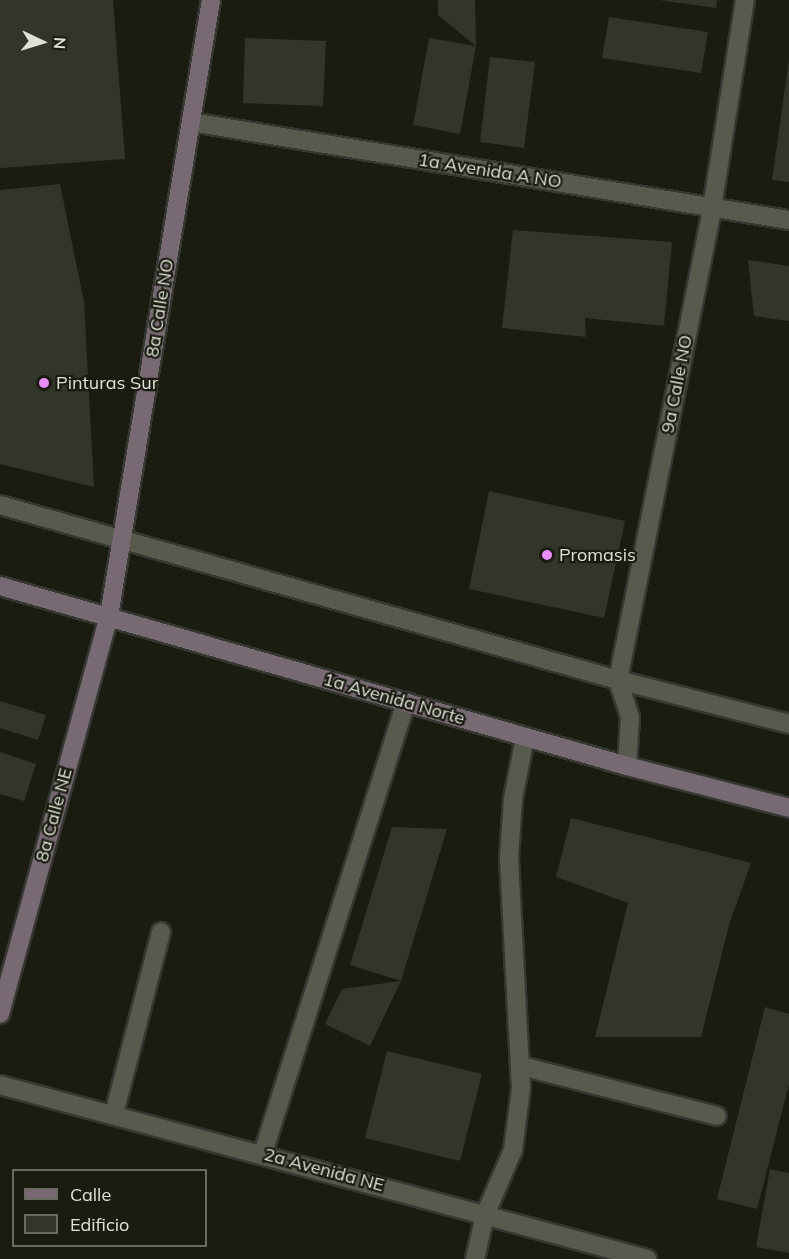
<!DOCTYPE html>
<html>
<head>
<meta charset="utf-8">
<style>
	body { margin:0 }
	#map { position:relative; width:789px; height:1259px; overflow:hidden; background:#1a1c11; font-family:Mulish,sans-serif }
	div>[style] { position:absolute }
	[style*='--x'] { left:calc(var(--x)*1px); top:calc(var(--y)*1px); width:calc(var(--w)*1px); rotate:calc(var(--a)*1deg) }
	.building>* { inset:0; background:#323529 }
	.roads { filter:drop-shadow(2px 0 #353731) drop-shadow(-2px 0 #353731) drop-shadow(0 2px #353731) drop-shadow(0 -2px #353731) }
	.lane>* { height:18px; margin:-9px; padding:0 9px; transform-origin:9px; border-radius:9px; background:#575a4d }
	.street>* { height:18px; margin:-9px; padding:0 9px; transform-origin:9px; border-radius:9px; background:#575a4d }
	.secondary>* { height:18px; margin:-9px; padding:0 9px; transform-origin:9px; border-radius:9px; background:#776a73 }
	.dots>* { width:16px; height:16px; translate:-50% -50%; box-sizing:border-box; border:3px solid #1a1c11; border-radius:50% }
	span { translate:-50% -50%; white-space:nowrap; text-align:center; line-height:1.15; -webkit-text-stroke:4.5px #1a1c11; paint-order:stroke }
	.street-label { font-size:18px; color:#dfe1d9 }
	.poi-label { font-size:18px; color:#dfe1d9 }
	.left { translate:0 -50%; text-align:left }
	.legend { position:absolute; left:12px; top:1169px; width:195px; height:78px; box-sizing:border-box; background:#1a1c11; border:2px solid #696b61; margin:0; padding:8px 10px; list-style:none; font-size:18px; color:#dfe1d9 }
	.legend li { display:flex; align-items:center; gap:12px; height:30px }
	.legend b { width:30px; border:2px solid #696b61 }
	.north { position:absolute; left:12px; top:12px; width:60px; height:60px; -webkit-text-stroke:4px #1a1c11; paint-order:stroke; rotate:94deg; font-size:16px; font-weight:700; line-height:24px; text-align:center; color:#dfe1d9 }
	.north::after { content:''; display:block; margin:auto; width:21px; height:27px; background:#dfe1d9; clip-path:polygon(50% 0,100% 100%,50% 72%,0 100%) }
</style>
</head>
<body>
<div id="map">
	<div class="building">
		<div style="clip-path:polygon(0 0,113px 0,125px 159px,0 168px)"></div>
		<div style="clip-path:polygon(438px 0,475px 0,476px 46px,438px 15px)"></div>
		<div style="clip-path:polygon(659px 0,717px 0,716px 8px)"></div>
		<div style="clip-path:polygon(609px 17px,708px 32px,701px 73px,602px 58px)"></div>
		<div style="clip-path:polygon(245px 38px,326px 41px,323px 106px,243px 103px)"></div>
		<div style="clip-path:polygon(429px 38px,476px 46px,460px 134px,413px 125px)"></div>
		<div style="clip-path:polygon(490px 57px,535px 62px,524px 148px,480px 142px)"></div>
		<div style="clip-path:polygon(789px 59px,789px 182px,772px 180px)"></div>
		<div style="clip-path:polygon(60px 184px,84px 302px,94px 487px,0 464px,0 190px)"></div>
		<div style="clip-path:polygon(513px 230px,672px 242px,664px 326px,585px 318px,586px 337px,502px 328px)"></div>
		<div style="clip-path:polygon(748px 260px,789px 266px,789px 321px,754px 316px)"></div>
		<div style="clip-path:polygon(489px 491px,625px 521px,604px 618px,469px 589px)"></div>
		<div style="clip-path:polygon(0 701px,46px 715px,38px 740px,0 728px)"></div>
		<div style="clip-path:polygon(0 752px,36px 764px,24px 801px,0 794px)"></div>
		<div style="clip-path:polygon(571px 818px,751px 863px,729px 925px,701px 1037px,595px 1037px,628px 903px,556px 877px)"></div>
		<div style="clip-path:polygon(392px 827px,447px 829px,401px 981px,350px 965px)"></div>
		<div style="clip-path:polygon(401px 981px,370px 1046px,325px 1024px,342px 989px)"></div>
		<div style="clip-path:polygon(765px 1007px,789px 1014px,789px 1084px,757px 1209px,717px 1199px)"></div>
		<div style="clip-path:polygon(387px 1051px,482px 1074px,460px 1161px,365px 1138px)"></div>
		<div style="clip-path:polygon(770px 1169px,789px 1173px,789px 1253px,756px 1247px)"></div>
	</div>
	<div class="roads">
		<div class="lane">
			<div style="--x:0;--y:505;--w:642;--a:15.81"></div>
			<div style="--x:618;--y:680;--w:177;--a:14.4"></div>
			<div style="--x:521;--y:1066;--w:202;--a:14.3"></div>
			<div style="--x:114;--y:1114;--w:188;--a:-75.5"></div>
			<div style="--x:263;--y:1153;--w:473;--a:-72.4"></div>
			<div style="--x:485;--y:1215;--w:71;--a:-66.7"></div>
			<div style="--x:513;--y:1150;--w:63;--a:-82.6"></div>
			<div style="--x:521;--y:1088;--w:230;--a:-93"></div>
			<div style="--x:509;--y:858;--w:59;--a:-86.1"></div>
			<div style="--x:513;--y:799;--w:63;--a:-79"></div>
		</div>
		<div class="street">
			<div style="--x:191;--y:122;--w:606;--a:9.31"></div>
			<div style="--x:627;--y:766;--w:49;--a:-86.5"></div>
			<div style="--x:630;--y:717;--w:39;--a:-108"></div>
			<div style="--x:618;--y:680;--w:481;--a:-78.7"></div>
			<div style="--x:712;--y:208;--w:211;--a:-81"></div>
			<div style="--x:0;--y:1085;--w:670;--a:15.05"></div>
			<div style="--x:475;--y:1259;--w:45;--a:-77.2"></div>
		</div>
		<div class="secondary">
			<div style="--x:0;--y:586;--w:652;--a:16.02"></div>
			<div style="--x:627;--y:766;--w:167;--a:14.5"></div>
			<div style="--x:0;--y:1014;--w:413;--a:-74.7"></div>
			<div style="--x:109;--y:616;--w:624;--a:-80.6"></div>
		</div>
	</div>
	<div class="dots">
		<div style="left:44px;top:383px;background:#ea8dfd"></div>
		<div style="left:547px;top:555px;background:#ea8dfd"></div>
	</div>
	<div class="street-label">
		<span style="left:490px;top:171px;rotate:9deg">1a Avenida A NO</span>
		<span style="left:160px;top:308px;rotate:-81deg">8a Calle NO</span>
		<span style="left:677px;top:384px;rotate:-79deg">9a Calle NO</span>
		<span style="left:394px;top:699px;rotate:16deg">1a Avenida Norte</span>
		<span style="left:54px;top:815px;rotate:-75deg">8a Calle NE</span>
		<span style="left:324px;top:1170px;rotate:15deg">2a Avenida NE</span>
	</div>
	<div class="poi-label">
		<span class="left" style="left:56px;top:383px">Pinturas Sur</span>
		<span class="left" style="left:559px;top:555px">Promasis</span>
	</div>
	<ul class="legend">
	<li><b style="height:8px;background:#776a73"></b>Calle</li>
	<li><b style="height:16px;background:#323529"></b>Edificio</li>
	</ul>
	<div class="north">N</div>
</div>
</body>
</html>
